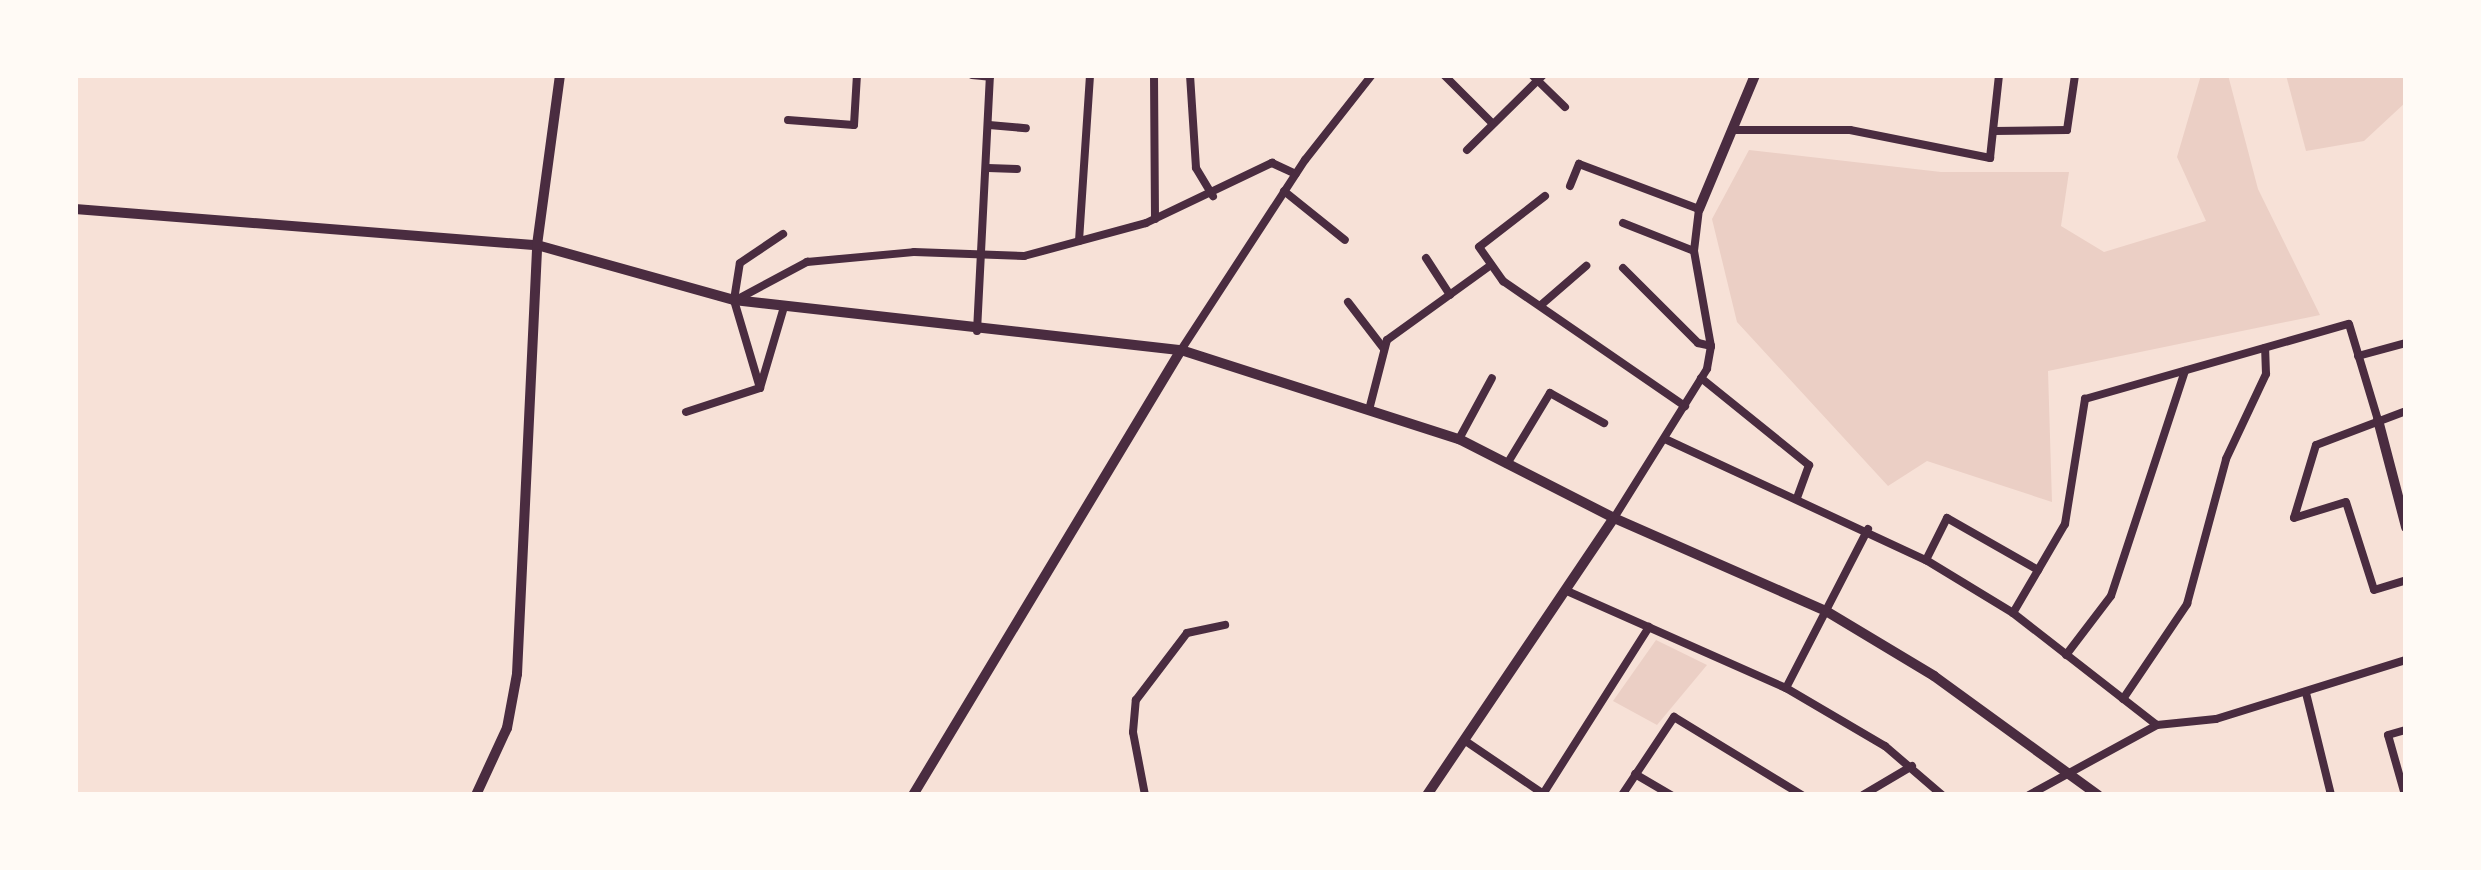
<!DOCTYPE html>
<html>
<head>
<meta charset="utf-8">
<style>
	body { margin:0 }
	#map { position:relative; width:2481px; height:870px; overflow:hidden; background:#f7e1d7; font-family:"Source Sans 3",sans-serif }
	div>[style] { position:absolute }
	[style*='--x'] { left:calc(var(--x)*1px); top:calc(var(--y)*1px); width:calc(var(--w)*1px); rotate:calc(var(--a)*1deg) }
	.green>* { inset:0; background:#ebcfc5 }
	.minor>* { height:8px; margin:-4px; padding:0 4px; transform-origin:4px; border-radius:4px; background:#4a2c40 }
	.tertiary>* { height:10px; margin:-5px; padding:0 5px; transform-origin:5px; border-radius:5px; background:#4a2c40 }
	span { translate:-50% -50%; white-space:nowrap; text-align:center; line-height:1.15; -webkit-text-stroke:10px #fffaf5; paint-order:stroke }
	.frame { position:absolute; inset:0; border:78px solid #fffaf5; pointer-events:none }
</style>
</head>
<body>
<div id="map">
	<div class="green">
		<div style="clip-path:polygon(2201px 75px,2228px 75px,2258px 189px,2320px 315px,2048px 371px,2052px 502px,1927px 461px,1888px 486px,1737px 322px,1712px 219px,1749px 150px,1941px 172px,2069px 172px,2061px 226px,2104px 252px,2206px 221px,2177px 157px)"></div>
		<div style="clip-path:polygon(2286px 75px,2406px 75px,2406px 102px,2364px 141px,2306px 151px)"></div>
		<div style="clip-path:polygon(1656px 640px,1707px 665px,1657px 725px,1613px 701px)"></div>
	</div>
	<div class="minor">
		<div style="--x:972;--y:75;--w:18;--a:6"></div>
		<div style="--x:1154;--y:75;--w:144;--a:89.6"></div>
		<div style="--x:1190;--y:75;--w:93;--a:86.3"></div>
		<div style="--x:1196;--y:168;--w:33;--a:59"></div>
		<div style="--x:1444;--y:75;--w:69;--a:45"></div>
		<div style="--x:1532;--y:75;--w:46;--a:44.1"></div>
		<div style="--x:788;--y:120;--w:66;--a:4.3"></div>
		<div style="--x:854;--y:125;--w:50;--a:-86.6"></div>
		<div style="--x:989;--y:125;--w:37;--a:5"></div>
		<div style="--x:1735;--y:130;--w:115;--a:0"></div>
		<div style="--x:1850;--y:130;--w:143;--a:11.3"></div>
		<div style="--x:1990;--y:158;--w:83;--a:-83.8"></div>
		<div style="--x:1994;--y:131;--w:73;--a:-0.8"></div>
		<div style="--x:2067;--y:130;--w:56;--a:-81.7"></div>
		<div style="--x:1467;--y:150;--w:107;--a:-44.6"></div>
		<div style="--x:988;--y:168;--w:29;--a:2"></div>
		<div style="--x:1570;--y:186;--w:24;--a:-68"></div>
		<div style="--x:1579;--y:164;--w:128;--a:20.6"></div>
		<div style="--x:1699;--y:209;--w:42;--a:96.8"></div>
		<div style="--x:1694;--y:251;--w:97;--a:79.9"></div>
		<div style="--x:1711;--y:346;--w:23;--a:100"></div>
		<div style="--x:1707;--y:369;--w:176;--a:122"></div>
		<div style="--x:1284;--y:191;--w:78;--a:38.8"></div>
		<div style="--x:1545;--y:196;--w:83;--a:142.3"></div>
		<div style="--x:1479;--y:247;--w:42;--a:54.8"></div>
		<div style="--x:1503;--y:281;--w:221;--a:34.5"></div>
		<div style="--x:1623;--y:223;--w:76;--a:21.5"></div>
		<div style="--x:1079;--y:241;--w:166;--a:-86.2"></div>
		<div style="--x:1426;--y:258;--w:44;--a:57"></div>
		<div style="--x:1623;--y:268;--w:106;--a:45"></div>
		<div style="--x:1698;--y:343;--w:13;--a:13"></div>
		<div style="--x:736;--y:300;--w:81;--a:-28.2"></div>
		<div style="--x:807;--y:262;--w:107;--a:-5.3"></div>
		<div style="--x:914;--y:252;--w:110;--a:2.1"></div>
		<div style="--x:1024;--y:256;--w:126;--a:-15.1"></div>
		<div style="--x:1146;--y:223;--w:140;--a:-25.5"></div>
		<div style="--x:1272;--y:163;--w:26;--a:25"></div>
		<div style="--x:1348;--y:302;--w:59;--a:52.5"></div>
		<div style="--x:1541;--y:305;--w:60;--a:-40.9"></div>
		<div style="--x:977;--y:331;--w:256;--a:-87.1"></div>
		<div style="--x:1181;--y:350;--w:227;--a:-56.9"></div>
		<div style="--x:1305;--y:160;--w:108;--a:-51.8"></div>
		<div style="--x:2358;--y:356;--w:50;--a:-15.2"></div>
		<div style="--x:1701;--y:378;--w:139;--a:38.9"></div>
		<div style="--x:1809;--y:465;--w:35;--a:110"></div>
		<div style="--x:760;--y:388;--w:92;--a:-106.5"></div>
		<div style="--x:734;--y:300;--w:37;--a:-81"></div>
		<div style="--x:740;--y:263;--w:52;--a:-34"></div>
		<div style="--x:1370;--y:406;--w:68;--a:-75.6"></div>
		<div style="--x:1387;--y:340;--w:128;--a:-35.8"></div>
		<div style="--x:2406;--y:411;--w:96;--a:159.3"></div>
		<div style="--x:2316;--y:445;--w:76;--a:106.8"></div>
		<div style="--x:2294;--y:518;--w:54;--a:-17.1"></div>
		<div style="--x:2346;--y:502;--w:92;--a:72.3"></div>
		<div style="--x:2374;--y:590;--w:34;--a:-17"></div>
		<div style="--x:686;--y:412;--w:78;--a:-18"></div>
		<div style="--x:760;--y:388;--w:84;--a:-73.5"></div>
		<div style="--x:1459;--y:439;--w:69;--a:-61.6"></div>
		<div style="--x:1665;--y:439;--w:288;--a:24.9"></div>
		<div style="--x:1926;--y:560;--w:102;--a:31.3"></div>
		<div style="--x:2013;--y:613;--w:182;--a:37.9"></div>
		<div style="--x:1507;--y:464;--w:83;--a:-58.8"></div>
		<div style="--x:1550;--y:393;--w:62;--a:29.1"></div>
		<div style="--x:1926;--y:560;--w:47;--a:-63.4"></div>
		<div style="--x:1947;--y:518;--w:105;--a:29.7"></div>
		<div style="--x:1567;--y:591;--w:240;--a:23.9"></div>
		<div style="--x:1786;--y:688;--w:115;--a:30.4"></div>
		<div style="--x:1885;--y:746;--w:75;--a:40.7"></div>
		<div style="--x:2013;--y:613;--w:103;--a:-59.7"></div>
		<div style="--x:2065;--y:524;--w:127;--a:-80.9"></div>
		<div style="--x:2085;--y:399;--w:274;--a:-15.9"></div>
		<div style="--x:2349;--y:324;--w:100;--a:73.2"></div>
		<div style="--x:2066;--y:655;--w:74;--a:-52.7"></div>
		<div style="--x:2111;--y:596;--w:237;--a:-71.8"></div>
		<div style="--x:1786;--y:688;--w:179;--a:-62.7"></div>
		<div style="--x:2306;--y:693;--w:105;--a:76.2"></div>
		<div style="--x:2123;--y:699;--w:115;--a:-56"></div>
		<div style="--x:2187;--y:604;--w:150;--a:-74.9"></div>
		<div style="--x:2226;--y:459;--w:94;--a:-64.8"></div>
		<div style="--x:2266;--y:374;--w:26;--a:-92"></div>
		<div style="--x:1464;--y:740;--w:98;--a:34.2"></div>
		<div style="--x:1635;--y:774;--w:42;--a:30.3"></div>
		<div style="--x:1543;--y:794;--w:198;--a:-57.6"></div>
		<div style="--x:1145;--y:795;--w:64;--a:-100.8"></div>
		<div style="--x:1133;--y:732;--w:32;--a:-85"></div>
		<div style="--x:1136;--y:700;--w:84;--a:-52.7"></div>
		<div style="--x:1187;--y:633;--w:39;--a:-12"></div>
		<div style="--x:1622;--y:795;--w:94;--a:-56.3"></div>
		<div style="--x:1674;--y:717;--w:150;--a:31.4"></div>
		<div style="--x:1863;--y:795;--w:57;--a:-30.6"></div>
		<div style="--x:2029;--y:795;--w:146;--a:-28.7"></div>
		<div style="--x:2157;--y:725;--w:59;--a:-5.8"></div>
		<div style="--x:2216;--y:719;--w:199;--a:-17.3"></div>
		<div style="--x:2405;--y:795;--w:62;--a:-105.8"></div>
		<div style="--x:2388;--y:735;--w:19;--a:-16"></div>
	</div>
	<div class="tertiary">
		<div style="--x:75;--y:209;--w:463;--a:4.5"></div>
		<div style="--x:537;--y:245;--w:205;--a:15.6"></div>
		<div style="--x:734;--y:300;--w:450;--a:6.4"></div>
		<div style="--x:1181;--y:350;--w:292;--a:17.8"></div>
		<div style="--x:1459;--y:439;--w:174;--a:27"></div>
		<div style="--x:1614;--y:518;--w:232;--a:23.7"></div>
		<div style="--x:1826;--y:611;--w:126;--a:31"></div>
		<div style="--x:1934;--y:676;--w:203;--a:36"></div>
		<div style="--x:1699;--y:209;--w:145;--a:-67.3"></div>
		<div style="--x:2378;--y:420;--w:111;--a:75.3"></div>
		<div style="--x:476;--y:795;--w:74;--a:-65.2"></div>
		<div style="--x:507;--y:728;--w:55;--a:-79.5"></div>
		<div style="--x:517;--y:674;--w:429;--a:-87.3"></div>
		<div style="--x:537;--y:245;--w:172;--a:-82.3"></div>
		<div style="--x:913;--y:795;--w:519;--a:-58.94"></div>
		<div style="--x:1427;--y:795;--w:334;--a:-56"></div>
	</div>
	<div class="frame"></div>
</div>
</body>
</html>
